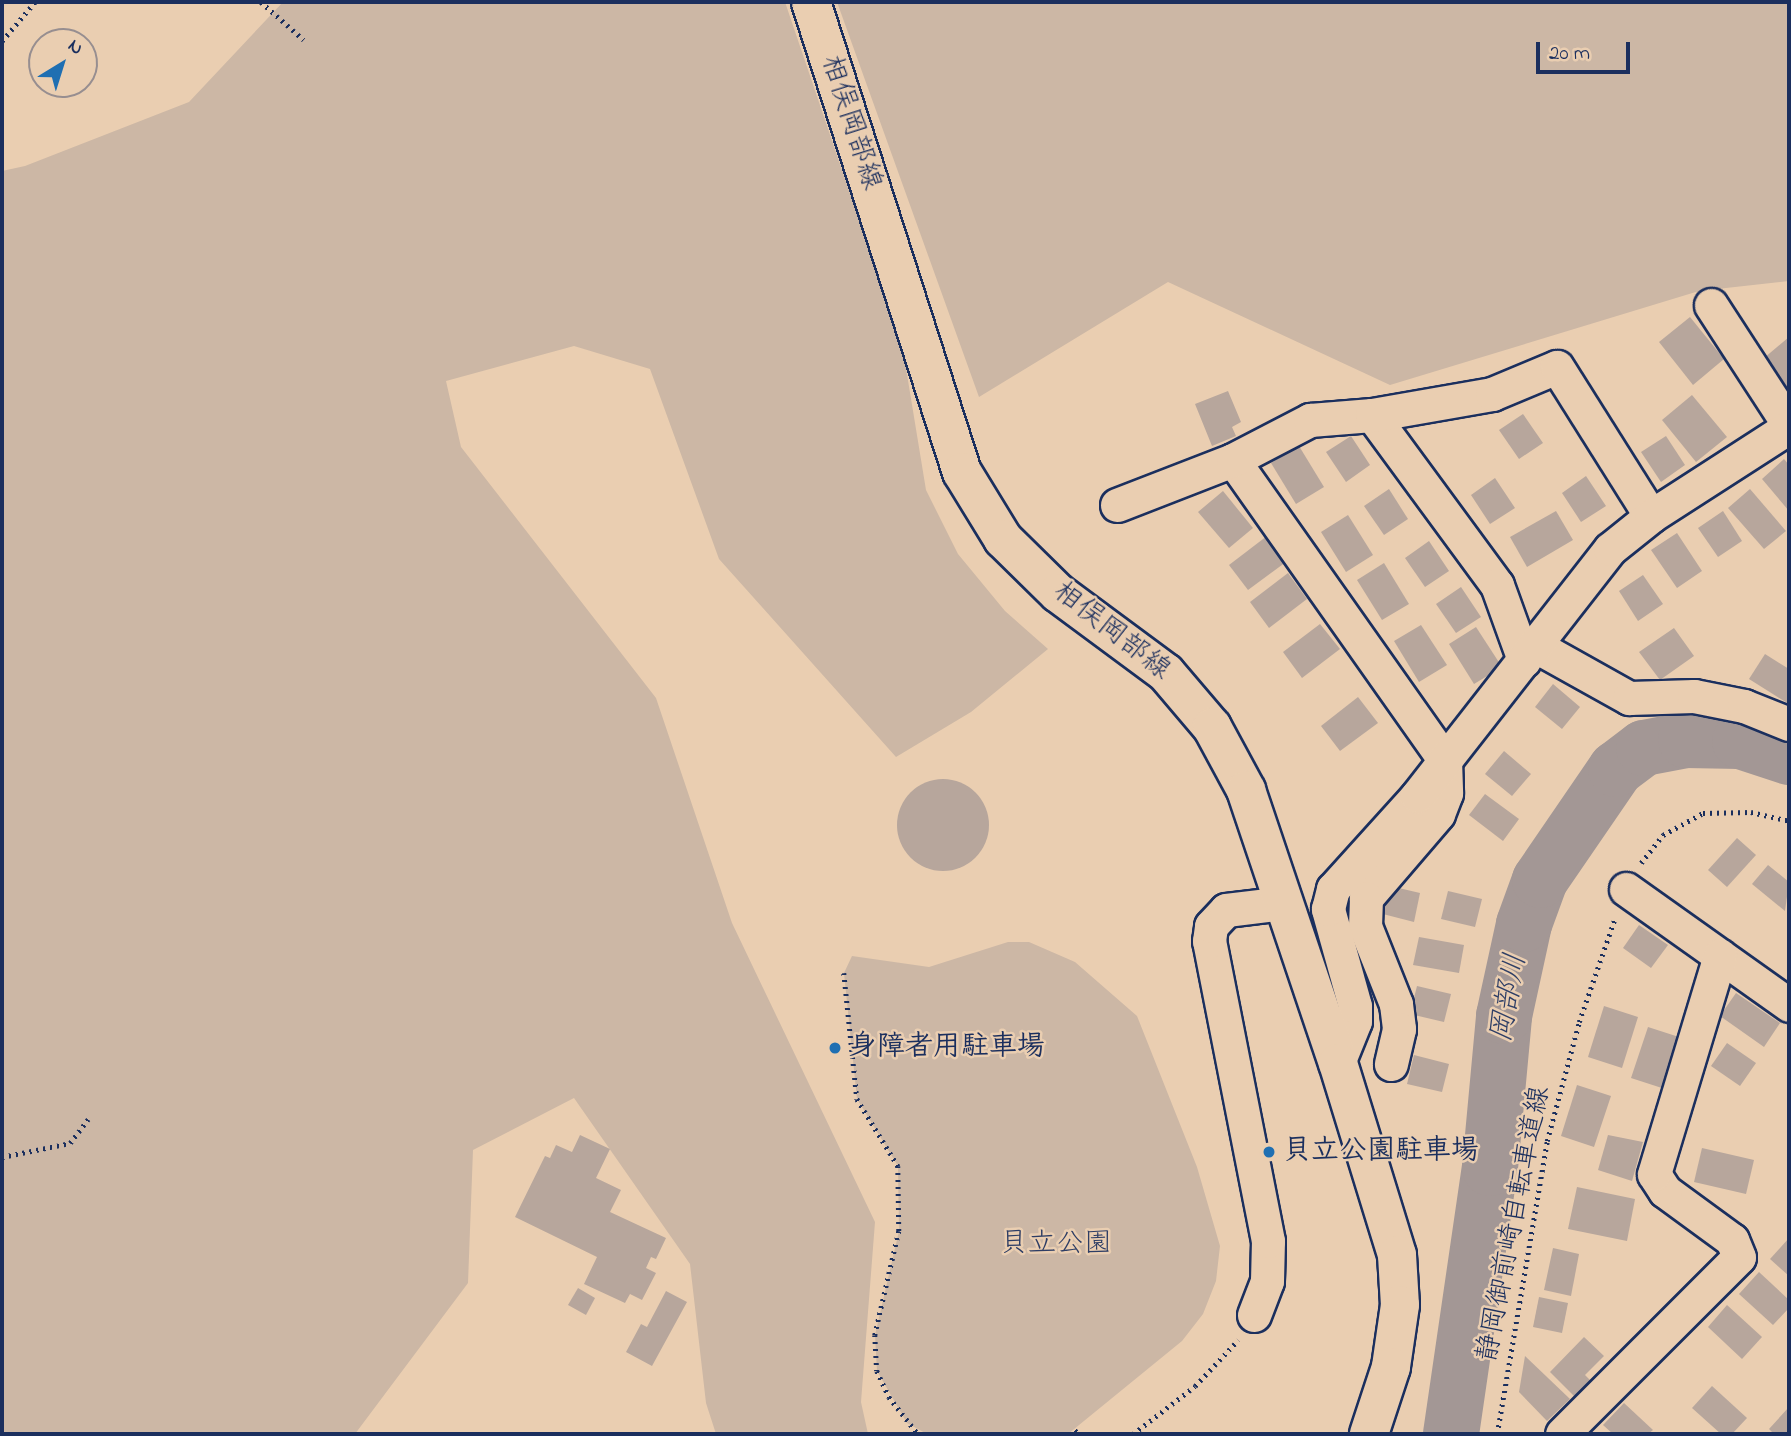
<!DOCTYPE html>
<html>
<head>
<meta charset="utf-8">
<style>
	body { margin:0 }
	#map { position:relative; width:1791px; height:1436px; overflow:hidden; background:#eaceb1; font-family:"Indie Flower","Klee One",sans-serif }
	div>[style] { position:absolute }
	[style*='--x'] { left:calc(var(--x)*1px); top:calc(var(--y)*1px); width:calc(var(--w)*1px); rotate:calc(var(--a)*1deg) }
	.green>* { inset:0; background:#ccb7a5 }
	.river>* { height:56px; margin:-28px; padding:0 28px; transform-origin:28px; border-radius:28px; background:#a39795 }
	.building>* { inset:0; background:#b7a69c }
	.round { border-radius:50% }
	.path>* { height:4.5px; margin-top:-2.25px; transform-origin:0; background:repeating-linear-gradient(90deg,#1b2f5e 0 2px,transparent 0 7px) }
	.roads { filter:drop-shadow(2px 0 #1b2f5e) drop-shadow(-2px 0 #1b2f5e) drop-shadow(0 2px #1b2f5e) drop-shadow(0 -2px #1b2f5e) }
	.street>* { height:33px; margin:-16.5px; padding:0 16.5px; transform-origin:16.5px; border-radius:16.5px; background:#eaceb1 }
	.secondary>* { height:38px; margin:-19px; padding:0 19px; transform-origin:19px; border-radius:19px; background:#eaceb1 }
	.dots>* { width:19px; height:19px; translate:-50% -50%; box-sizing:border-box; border:4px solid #eaceb1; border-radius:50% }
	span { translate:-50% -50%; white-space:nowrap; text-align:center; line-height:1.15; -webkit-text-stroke:5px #eaceb1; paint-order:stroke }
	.street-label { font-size:28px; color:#1b2f5e }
	.poi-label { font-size:28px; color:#1b2f5e; font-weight:700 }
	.left { translate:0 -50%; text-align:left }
	.park-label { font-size:28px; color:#2d3d65 }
	.water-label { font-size:30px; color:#2f3f66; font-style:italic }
	.frame { position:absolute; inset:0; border:4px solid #1b2f5e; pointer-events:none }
	.north { position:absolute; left:28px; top:28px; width:70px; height:70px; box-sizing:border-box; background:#eaceb1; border:2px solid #978e90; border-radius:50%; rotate:38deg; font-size:19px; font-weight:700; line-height:28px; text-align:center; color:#1b2f5e }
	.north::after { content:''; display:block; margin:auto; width:24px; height:32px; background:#1f6fb2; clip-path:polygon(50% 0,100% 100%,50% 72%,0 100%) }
	.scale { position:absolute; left:1536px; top:42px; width:94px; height:32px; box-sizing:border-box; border:4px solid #1b2f5e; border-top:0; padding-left:9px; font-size:21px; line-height:24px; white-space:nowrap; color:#1b2f5e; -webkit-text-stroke:5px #eaceb1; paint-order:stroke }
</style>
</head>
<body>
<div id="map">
	<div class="green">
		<div style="clip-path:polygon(283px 2px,785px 2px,903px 350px,926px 490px,958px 554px,1005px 611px,1048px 649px,971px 712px,896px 757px,719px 559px,650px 369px,574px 346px,446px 381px,461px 447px,656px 698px,732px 923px,875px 1222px,861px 1402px,868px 1434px,716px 1434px,706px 1403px,690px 1264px,574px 1098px,473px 1150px,468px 1283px,355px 1434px,2px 1434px,2px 171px,25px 166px,189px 102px)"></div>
		<div style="clip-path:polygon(837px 2px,1789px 2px,1789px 281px,1699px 291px,1390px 385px,1168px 282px,979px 397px)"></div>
		<div style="clip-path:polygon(1008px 942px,1029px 942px,1075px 962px,1137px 1016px,1197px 1167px,1220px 1246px,1216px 1281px,1203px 1314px,1182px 1341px,1068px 1434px,927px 1434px,907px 1423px,877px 1371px,875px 1335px,899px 1231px,898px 1166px,857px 1099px,844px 973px,852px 956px,929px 967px)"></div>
	</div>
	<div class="river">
		<div style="--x:1451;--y:1434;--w:269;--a:-81.7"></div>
		<div style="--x:1490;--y:1168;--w:153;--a:-84.7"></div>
		<div style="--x:1504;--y:1016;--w:94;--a:-77.7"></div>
		<div style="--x:1524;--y:924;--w:47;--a:-70"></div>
		<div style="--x:1540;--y:880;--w:135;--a:-55.6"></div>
		<div style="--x:1616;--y:769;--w:35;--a:-37"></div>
		<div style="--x:1644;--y:748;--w:43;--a:-10.8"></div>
		<div style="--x:1686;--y:740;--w:54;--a:1.1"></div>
		<div style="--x:1740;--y:741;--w:52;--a:18.1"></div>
	</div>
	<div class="building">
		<div style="clip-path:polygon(1690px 317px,1724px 359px,1693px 385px,1659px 342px)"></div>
		<div style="clip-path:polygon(1789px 337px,1789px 390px,1764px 358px)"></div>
		<div style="clip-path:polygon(1228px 391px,1241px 422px,1232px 427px,1236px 436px,1212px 446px,1195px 404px)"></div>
		<div style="clip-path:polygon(1692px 395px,1727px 437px,1696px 462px,1662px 420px)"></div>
		<div style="clip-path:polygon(1523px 414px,1543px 443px,1519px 459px,1499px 430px)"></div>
		<div style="clip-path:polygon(1351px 436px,1370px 465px,1346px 482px,1326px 452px)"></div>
		<div style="clip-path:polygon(1666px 436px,1685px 465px,1661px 482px,1641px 452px)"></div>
		<div style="clip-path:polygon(1299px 446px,1324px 487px,1296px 504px,1271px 463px)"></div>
		<div style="clip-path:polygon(1784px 459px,1789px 465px,1789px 511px,1762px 479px)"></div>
		<div style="clip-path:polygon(1586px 476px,1606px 506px,1581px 522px,1562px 493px)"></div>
		<div style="clip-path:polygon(1495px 478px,1515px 508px,1490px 524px,1471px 495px)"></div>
		<div style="clip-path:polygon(1389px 489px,1408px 519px,1384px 535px,1364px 506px)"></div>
		<div style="clip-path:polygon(1750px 489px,1786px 531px,1764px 549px,1728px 508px)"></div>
		<div style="clip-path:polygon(1223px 491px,1253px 528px,1229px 548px,1198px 512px)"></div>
		<div style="clip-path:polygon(1556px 511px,1573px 540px,1527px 567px,1510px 537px)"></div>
		<div style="clip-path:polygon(1723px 511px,1742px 541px,1718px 557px,1698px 528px)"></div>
		<div style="clip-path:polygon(1348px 515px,1373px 555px,1346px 572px,1321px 532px)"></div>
		<div style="clip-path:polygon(1677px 533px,1702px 571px,1677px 588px,1651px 550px)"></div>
		<div style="clip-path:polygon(1267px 536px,1286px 562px,1248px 590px,1229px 565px)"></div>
		<div style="clip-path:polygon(1429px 541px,1449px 571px,1425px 587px,1405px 558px)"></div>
		<div style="clip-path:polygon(1384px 563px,1409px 604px,1382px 620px,1357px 580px)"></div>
		<div style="clip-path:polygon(1288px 573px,1307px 599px,1269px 628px,1250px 602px)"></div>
		<div style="clip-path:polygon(1643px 575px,1663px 604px,1638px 621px,1619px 591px)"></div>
		<div style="clip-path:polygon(1461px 587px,1481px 617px,1456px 633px,1436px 604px)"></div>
		<div style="clip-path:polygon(1320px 624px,1340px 649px,1302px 678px,1283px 652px)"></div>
		<div style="clip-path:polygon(1421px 625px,1447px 665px,1419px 682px,1394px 641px)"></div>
		<div style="clip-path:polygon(1476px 627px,1502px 667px,1474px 684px,1449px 644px)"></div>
		<div style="clip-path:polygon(1674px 628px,1694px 656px,1660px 680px,1639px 652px)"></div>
		<div style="clip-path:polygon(1765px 654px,1789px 669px,1789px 704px,1749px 679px)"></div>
		<div style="clip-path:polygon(1553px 684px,1580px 707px,1562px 729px,1535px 707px)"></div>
		<div style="clip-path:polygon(1358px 697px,1378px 723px,1340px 751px,1321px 726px)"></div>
		<div style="clip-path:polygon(1504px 751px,1531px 774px,1512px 796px,1485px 774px)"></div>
		<div class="round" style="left:897px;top:779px;width:92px;height:92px"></div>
		<div style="clip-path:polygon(1485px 794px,1519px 819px,1503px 841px,1469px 815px)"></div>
		<div style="clip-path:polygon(1737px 838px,1756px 855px,1727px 887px,1708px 870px)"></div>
		<div style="clip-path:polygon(1768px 865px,1789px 882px,1785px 911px,1752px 884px)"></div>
		<div style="clip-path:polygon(1386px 885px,1420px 893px,1414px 922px,1379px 913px)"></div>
		<div style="clip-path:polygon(1448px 891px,1482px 899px,1475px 927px,1441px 919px)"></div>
		<div style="clip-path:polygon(1639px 925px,1668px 945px,1651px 968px,1623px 948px)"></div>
		<div style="clip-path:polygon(1419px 937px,1464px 945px,1459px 973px,1413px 965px)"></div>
		<div style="clip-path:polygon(1417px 986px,1451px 994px,1444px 1022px,1410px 1014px)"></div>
		<div style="clip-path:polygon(1736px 993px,1780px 1023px,1764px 1047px,1720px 1016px)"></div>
		<div style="clip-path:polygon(1604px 1006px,1638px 1017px,1622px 1068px,1588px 1057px)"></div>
		<div style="clip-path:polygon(1648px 1027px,1682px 1038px,1665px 1089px,1631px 1078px)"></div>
		<div style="clip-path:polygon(1727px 1043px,1756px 1063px,1740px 1086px,1711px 1066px)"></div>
		<div style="clip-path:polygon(1414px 1055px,1449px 1064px,1442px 1092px,1407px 1084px)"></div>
		<div style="clip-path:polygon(1577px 1085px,1611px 1096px,1594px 1147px,1561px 1136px)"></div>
		<div style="clip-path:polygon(580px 1135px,610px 1149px,596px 1178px,621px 1190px,610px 1212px,666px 1238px,656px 1259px,651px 1257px,646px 1268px,656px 1273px,642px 1300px,630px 1294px,625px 1303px,584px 1284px,597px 1257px,515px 1217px,545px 1156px,550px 1158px,556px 1145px,572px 1152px)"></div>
		<div style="clip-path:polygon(1608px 1135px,1643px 1142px,1632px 1181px,1598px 1170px)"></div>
		<div style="clip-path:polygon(1702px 1148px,1754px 1160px,1746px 1194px,1694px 1182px)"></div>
		<div style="clip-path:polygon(1577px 1187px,1635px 1199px,1627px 1241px,1568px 1229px)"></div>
		<div style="clip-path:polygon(1789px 1238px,1789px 1276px,1770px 1259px)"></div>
		<div style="clip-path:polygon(1553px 1248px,1579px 1254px,1571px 1296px,1544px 1290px)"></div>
		<div style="clip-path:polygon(1759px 1272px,1789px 1300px,1789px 1308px,1773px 1325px,1739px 1294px)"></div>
		<div style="clip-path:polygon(578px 1288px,595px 1298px,586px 1315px,568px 1305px)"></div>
		<div style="clip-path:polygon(666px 1291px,687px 1302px,652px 1366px,626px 1352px,641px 1324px,647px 1327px)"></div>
		<div style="clip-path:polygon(1539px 1297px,1568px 1303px,1562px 1333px,1533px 1327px)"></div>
		<div style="clip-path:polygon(1727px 1305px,1762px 1337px,1742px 1359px,1708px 1327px)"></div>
		<div style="clip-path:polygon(1584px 1337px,1604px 1356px,1585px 1375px,1591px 1381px,1575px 1397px,1550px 1372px)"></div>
		<div style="clip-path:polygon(1525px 1356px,1570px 1399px,1547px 1421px,1519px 1392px)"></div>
		<div style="clip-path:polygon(1712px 1386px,1747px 1418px,1732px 1434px,1721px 1434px,1692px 1408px)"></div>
		<div style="clip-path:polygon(1624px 1403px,1653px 1430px,1648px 1434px,1613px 1434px,1603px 1425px)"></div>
		<div style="clip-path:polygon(1789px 1407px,1789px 1434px,1774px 1434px,1769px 1429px)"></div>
	</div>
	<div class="path">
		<div style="--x:261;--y:2;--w:57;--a:41.5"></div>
		<div style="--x:2;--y:41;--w:51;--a:-49.8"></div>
		<div style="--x:1641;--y:863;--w:36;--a:-52"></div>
		<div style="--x:1663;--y:835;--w:46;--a:-28.8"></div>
		<div style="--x:1703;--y:813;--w:48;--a:-1.2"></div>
		<div style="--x:1751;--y:812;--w:39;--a:13"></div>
		<div style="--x:844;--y:973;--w:127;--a:84.1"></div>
		<div style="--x:857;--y:1099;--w:79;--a:58.5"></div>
		<div style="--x:898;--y:1166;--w:65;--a:89.1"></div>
		<div style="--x:899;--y:1231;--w:107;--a:103"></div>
		<div style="--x:875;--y:1335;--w:36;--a:87"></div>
		<div style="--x:877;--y:1371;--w:29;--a:65"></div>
		<div style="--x:889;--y:1397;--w:47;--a:51.9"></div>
		<div style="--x:2;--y:1157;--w:69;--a:-11.6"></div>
		<div style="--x:70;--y:1143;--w:30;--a:-53"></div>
		<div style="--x:1075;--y:1430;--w:6;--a:45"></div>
		<div style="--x:1133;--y:1434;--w:78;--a:-37.7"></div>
		<div style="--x:1195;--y:1386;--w:63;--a:-46.9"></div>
		<div style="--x:1497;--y:1434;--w:297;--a:-80.3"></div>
		<div style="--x:1547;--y:1141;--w:123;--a:-74.9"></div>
		<div style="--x:1579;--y:1022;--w:110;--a:-70.9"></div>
	</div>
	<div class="roads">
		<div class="street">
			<div style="--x:1711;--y:305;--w:143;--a:57"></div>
			<div style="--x:1372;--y:415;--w:211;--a:53.7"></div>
			<div style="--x:1497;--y:585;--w:80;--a:70.2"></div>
			<div style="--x:1233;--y:460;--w:367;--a:54.8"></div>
			<div style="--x:1445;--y:760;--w:33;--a:88"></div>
			<div style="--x:1446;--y:793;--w:22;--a:111"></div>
			<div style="--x:1438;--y:814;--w:111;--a:130.6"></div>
			<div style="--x:1366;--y:898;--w:28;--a:92"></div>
			<div style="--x:1365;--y:926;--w:84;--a:68.3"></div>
			<div style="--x:1396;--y:1004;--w:25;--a:83"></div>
			<div style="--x:1399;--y:1029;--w:36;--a:103"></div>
			<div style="--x:1117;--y:505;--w:124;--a:-21.2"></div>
			<div style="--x:1233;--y:460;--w:87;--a:-27.5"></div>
			<div style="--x:1310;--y:420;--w:62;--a:-4.6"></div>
			<div style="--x:1372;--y:415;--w:122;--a:-9.9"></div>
			<div style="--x:1492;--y:394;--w:70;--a:-22.6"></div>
			<div style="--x:1557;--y:367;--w:176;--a:57.8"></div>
			<div style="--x:1534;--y:645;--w:109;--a:29.2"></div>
			<div style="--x:1629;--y:698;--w:65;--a:-1.8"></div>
			<div style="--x:1694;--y:696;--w:51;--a:11.3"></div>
			<div style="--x:1744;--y:706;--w:48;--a:21.8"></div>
			<div style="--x:1626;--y:889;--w:200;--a:35.4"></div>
			<div style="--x:1338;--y:1063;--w:45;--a:-68"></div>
			<div style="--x:1355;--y:1021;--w:15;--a:-90"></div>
			<div style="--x:1355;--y:1006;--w:101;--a:-105.6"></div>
			<div style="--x:1328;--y:909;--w:21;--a:-76"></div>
			<div style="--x:1333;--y:889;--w:125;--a:-47.9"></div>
			<div style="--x:1417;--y:796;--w:313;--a:-52"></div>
			<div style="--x:1610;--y:549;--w:53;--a:-38.8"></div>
			<div style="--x:1651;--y:516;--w:164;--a:-32.8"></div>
			<div style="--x:1254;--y:1315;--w:36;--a:-69"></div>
			<div style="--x:1267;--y:1281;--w:40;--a:-88.6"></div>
			<div style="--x:1268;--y:1241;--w:306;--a:-101.1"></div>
			<div style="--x:1209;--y:941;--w:15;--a:-82"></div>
			<div style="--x:1211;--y:926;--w:22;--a:-47"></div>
			<div style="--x:1226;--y:910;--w:57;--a:-7"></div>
			<div style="--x:1562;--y:1434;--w:250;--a:-45"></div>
			<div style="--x:1739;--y:1257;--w:18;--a:-112"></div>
			<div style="--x:1732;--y:1240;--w:83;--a:-143.8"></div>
			<div style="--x:1665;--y:1191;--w:20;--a:-123"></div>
			<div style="--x:1654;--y:1174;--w:228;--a:-73.2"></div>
		</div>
		<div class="secondary">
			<div style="--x:811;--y:2;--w:494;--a:72.2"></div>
			<div style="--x:962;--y:472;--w:79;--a:58.5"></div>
			<div style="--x:1003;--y:539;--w:77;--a:44.5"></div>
			<div style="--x:1058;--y:593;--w:134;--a:36.5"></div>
			<div style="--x:1166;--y:673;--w:71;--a:49.6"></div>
			<div style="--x:1212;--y:727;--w:72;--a:61.6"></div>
			<div style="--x:1246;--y:790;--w:288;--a:71.4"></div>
			<div style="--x:1338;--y:1063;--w:201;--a:72.9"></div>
			<div style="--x:1397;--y:1255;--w:50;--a:86.6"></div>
			<div style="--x:1400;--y:1305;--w:63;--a:98.3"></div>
			<div style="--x:1391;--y:1367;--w:71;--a:108.2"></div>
		</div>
	</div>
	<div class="dots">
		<div style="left:835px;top:1048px;background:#1f6fb2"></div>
		<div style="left:1269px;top:1152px;background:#1f6fb2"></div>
	</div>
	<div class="street-label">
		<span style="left:850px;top:123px;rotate:72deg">相俣岡部線</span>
		<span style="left:1111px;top:632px;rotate:38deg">相俣岡部線</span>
		<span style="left:1515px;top:1224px;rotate:-79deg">静岡御前崎自転車道線</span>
	</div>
	<div class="poi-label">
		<span class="left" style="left:849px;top:1048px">身障者用駐車場</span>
		<span class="left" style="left:1283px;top:1152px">貝立公園駐車場</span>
	</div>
	<div class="park-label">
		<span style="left:1056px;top:1245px">貝立公園</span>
	</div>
	<div class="water-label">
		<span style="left:1510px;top:998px;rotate:-80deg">岡部川</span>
	</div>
	<div class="frame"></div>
	<div class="north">N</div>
	<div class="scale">20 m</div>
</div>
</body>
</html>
